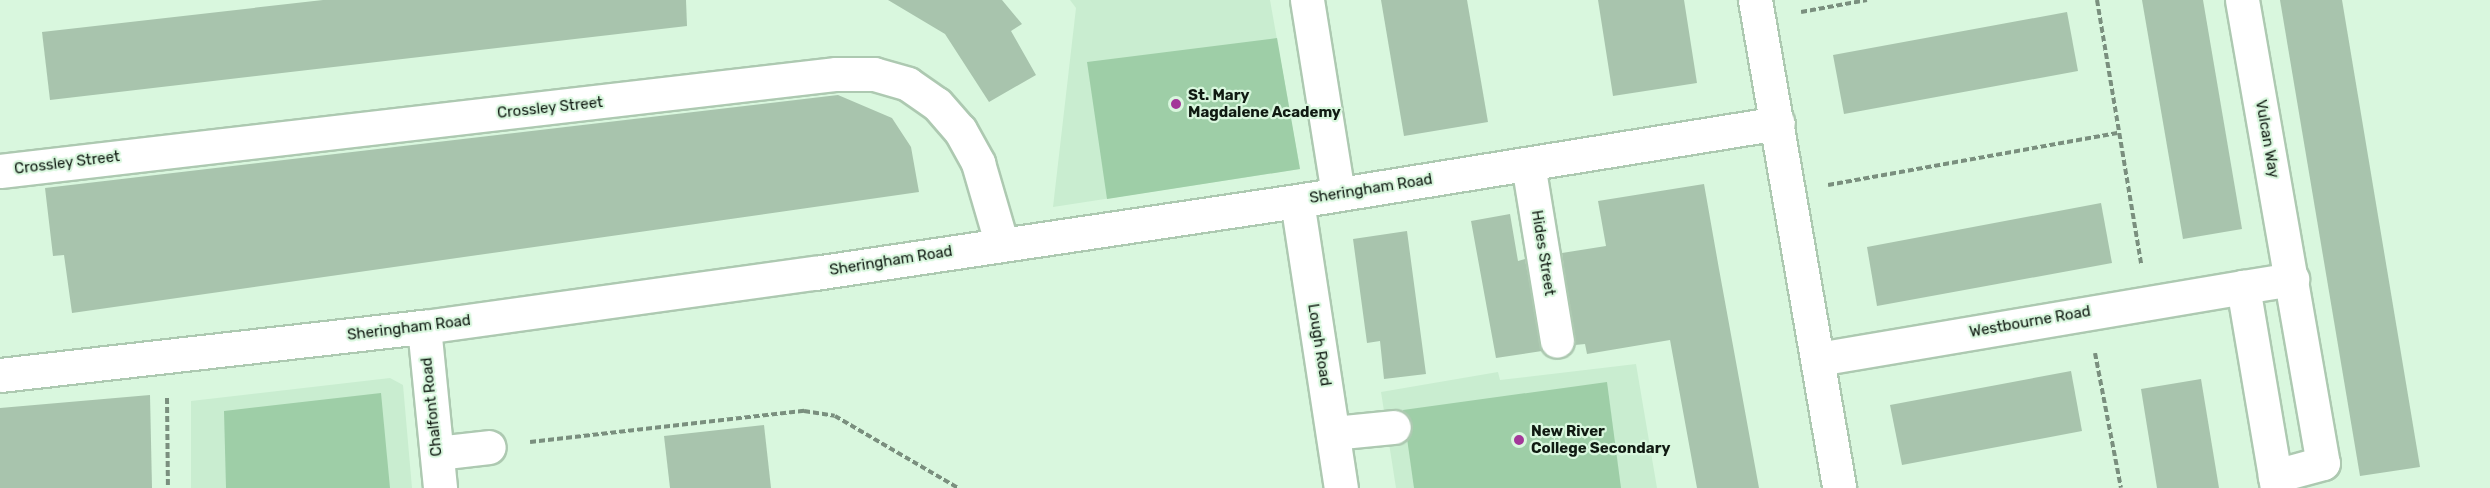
<!DOCTYPE html>
<html>
<head>
<meta charset="utf-8">
<style>
	body { margin:0 }
	#map { position:relative; width:2490px; height:488px; overflow:hidden; background:#d9f7de; font-family:Rubik,sans-serif }
	div>[style] { position:absolute }
	[style*='--x'] { left:calc(var(--x)*1px); top:calc(var(--y)*1px); width:calc(var(--w)*1px); rotate:calc(var(--a)*1deg) }
	.built>* { inset:0; background:#c9edd0 }
	.green>* { inset:0; background:#9ecea7 }
	.building>* { inset:0; background:#a8c4ad }
	.path>* { height:4px; margin-top:-2px; transform-origin:0; background:repeating-linear-gradient(90deg,#7a8f7e 0 6px,transparent 0 9px) }
	.roads { filter:drop-shadow(2px 0 #adc9b1) drop-shadow(-2px 0 #adc9b1) drop-shadow(0 2px #adc9b1) drop-shadow(0 -2px #adc9b1) }
	.minor>* { height:33px; margin:-16.5px; padding:0 16.5px; transform-origin:16.5px; border-radius:16.5px; background:#fff }
	.dots>* { width:16px; height:16px; translate:-50% -50%; box-sizing:border-box; border:3px solid #d9f7de; border-radius:50% }
	span { translate:-50% -50%; white-space:nowrap; text-align:center; line-height:1.15; -webkit-text-stroke:4.5px #d9f7de; paint-order:stroke }
	.poi-label { font-size:15px; color:#101a12; font-weight:700 }
	.left { translate:0 -50%; text-align:left }
	.street-label { font-size:15px; color:#101a12 }
</style>
</head>
<body>
<div id="map">
	<div class="built">
		<div style="clip-path:polygon(1070px 0,1270px 0,1300px 169px,1053px 207px,1076px 8px)"></div>
		<div style="clip-path:polygon(1636px 364px,1657px 488px,1396px 488px,1381px 392px,1498px 372px,1500px 380px)"></div>
		<div style="clip-path:polygon(390px 378px,403px 385px,412px 488px,191px 488px,191px 401px)"></div>
	</div>
	<div class="green">
		<div style="clip-path:polygon(1277px 38px,1300px 169px,1107px 199px,1087px 62px)"></div>
		<div style="clip-path:polygon(1607px 382px,1621px 488px,1414px 488px,1403px 410px)"></div>
		<div style="clip-path:polygon(381px 393px,390px 488px,226px 488px,224px 411px)"></div>
	</div>
	<div class="building">
		<div style="clip-path:polygon(323px 0,686px 0,687px 26px,50px 100px,42px 32px)"></div>
		<div style="clip-path:polygon(888px 0,1002px 0,1022px 24px,1011px 31px,1036px 75px,989px 102px,945px 34px)"></div>
		<div style="clip-path:polygon(1381px 0,1467px 0,1488px 122px,1404px 136px)"></div>
		<div style="clip-path:polygon(1598px 0,1684px 0,1697px 83px,1613px 96px)"></div>
		<div style="clip-path:polygon(2142px 0,2203px 0,2242px 229px,2183px 239px)"></div>
		<div style="clip-path:polygon(2280px 0,2342px 0,2420px 467px,2360px 476px)"></div>
		<div style="clip-path:polygon(2067px 12px,2078px 71px,1844px 114px,1833px 55px)"></div>
		<div style="clip-path:polygon(838px 95px,892px 118px,911px 147px,919px 192px,72px 313px,64px 255px,53px 256px,45px 188px)"></div>
		<div style="clip-path:polygon(1704px 184px,1719px 269px,1759px 488px,1697px 488px,1670px 340px,1587px 354px,1585px 344px,1575px 345px,1562px 253px,1606px 246px,1598px 201px)"></div>
		<div style="clip-path:polygon(2101px 203px,2112px 263px,1877px 306px,1867px 247px)"></div>
		<div style="clip-path:polygon(1510px 214px,1518px 261px,1525px 259px,1542px 351px,1496px 358px,1471px 221px)"></div>
		<div style="clip-path:polygon(1407px 231px,1426px 374px,1384px 379px,1380px 341px,1367px 343px,1353px 239px)"></div>
		<div style="clip-path:polygon(2071px 371px,2082px 431px,1902px 465px,1890px 405px)"></div>
		<div style="clip-path:polygon(2201px 379px,2219px 488px,2157px 488px,2141px 389px)"></div>
		<div style="clip-path:polygon(150px 395px,152px 488px,0 488px,0 408px)"></div>
		<div style="clip-path:polygon(764px 425px,771px 488px,670px 488px,664px 436px)"></div>
	</div>
	<div class="path">
		<div style="--x:2097;--y:0;--w:267;--a:80.5"></div>
		<div style="--x:1801;--y:12;--w:67;--a:-10.3"></div>
		<div style="--x:1828;--y:185;--w:294;--a:-10.2"></div>
		<div style="--x:2095;--y:353;--w:137;--a:79.1"></div>
		<div style="--x:167;--y:398;--w:90;--a:89.4"></div>
		<div style="--x:530;--y:442;--w:276;--a:-6.5"></div>
		<div style="--x:804;--y:411;--w:31;--a:9"></div>
		<div style="--x:835;--y:416;--w:143;--a:30.3"></div>
	</div>
	<div class="roads">
		<div class="minor">
			<div style="--x:1307;--y:0;--w:196;--a:80.9"></div>
			<div style="--x:1755;--y:0;--w:495;--a:80.2"></div>
			<div style="--x:2242;--y:0;--w:470;--a:80.1"></div>
			<div style="--x:2323;--y:463;--w:50;--a:164.8"></div>
			<div style="--x:1528;--y:164;--w:179;--a:80.7"></div>
			<div style="--x:0;--y:171;--w:842;--a:-6.62"></div>
			<div style="--x:836;--y:74;--w:38;--a:0"></div>
			<div style="--x:874;--y:74;--w:35;--a:16"></div>
			<div style="--x:908;--y:84;--w:35;--a:35"></div>
			<div style="--x:937;--y:104;--w:35;--a:49"></div>
			<div style="--x:960;--y:130;--w:38;--a:61"></div>
			<div style="--x:978;--y:163;--w:85;--a:73.7"></div>
			<div style="--x:1297;--y:201;--w:290;--a:81.3"></div>
			<div style="--x:424;--y:327;--w:162;--a:84.3"></div>
			<div style="--x:1818;--y:359;--w:431;--a:-9.6"></div>
			<div style="--x:0;--y:375;--w:427;--a:-6.5"></div>
			<div style="--x:424;--y:327;--w:395;--a:-7.9"></div>
			<div style="--x:815;--y:273;--w:487;--a:-8.5"></div>
			<div style="--x:1297;--y:201;--w:487;--a:-9.2"></div>
			<div style="--x:1333;--y:433;--w:61;--a:-5.6"></div>
			<div style="--x:437;--y:453;--w:52;--a:-6.6"></div>
			<div style="--x:2277;--y:488;--w:204;--a:-99.6"></div>
			<div style="--x:2243;--y:287;--w:50;--a:-9.3"></div>
		</div>
	</div>
	<div class="dots">
		<div style="left:1176px;top:104px;background:#a33899"></div>
		<div style="left:1519px;top:440px;background:#a33899"></div>
	</div>
	<div class="poi-label">
		<span class="left" style="left:1188px;top:104px">St. Mary<br>Magdalene Academy</span>
		<span class="left" style="left:1531px;top:440px">New River<br>College Secondary</span>
	</div>
	<div class="street-label">
		<span style="left:550px;top:108px;rotate:-6deg">Crossley Street</span>
		<span style="left:2267px;top:139px;rotate:80deg">Vulcan Way</span>
		<span style="left:67px;top:163px;rotate:-7deg">Crossley Street</span>
		<span style="left:1371px;top:189px;rotate:-9deg">Sheringham Road</span>
		<span style="left:1543px;top:253px;rotate:81deg">Hides Street</span>
		<span style="left:891px;top:261px;rotate:-9deg">Sheringham Road</span>
		<span style="left:2030px;top:322px;rotate:-10deg">Westbourne Road</span>
		<span style="left:409px;top:328px;rotate:-7deg">Sheringham Road</span>
		<span style="left:1319px;top:345px;rotate:81deg">Lough Road</span>
		<span style="left:432px;top:407px;rotate:-96deg">Chalfont Road</span>
	</div>
</div>
</body>
</html>
